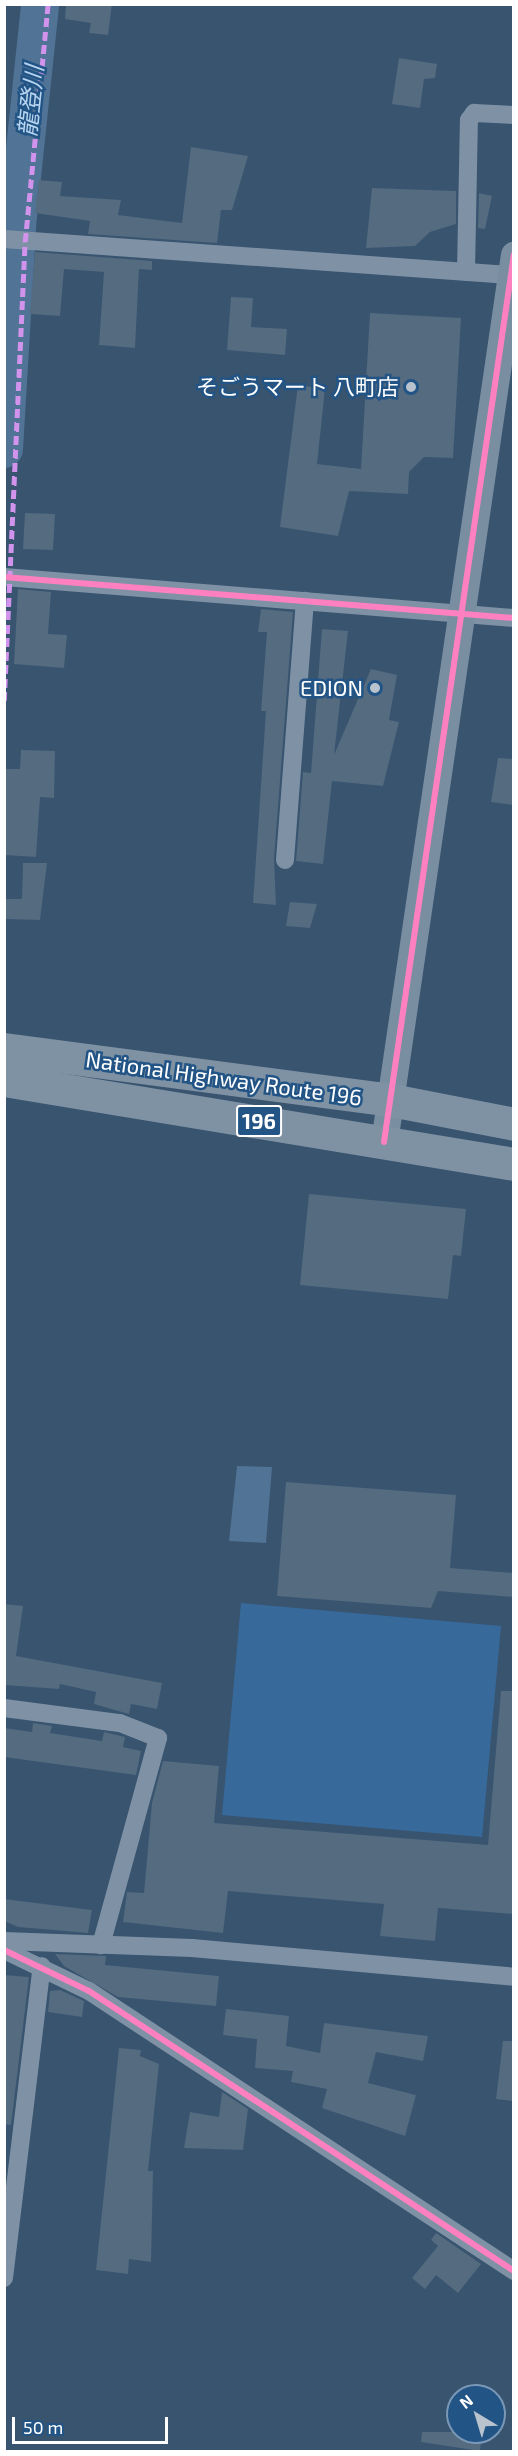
<!DOCTYPE html>
<html>
<head>
<meta charset="utf-8">
<style>
	body { margin:0 }
	#map { position:relative; width:518px; height:2456px; overflow:hidden; background:#38546f; font-family:"Exo 2","Noto Sans JP",sans-serif }
	div>[style] { position:absolute }
	[style*='--x'] { left:calc(var(--x)*1px); top:calc(var(--y)*1px); width:calc(var(--w)*1px); rotate:calc(var(--a)*1deg) }
	.green>* { inset:0; background:#376a9b }
	.water>* { inset:0; background:#517395 }
	.river>* { height:38px; margin:-19px; padding:0 19px; transform-origin:19px; border-radius:19px; background:#517395 }
	.building>* { inset:0; background:#546b80 }
	.street>* { height:18px; margin:-9px; padding:0 9px; transform-origin:9px; border-radius:9px; background:#7f92a5 }
	.secondary>* { height:27px; margin:-13.5px; padding:0 13.5px; transform-origin:13.5px; border-radius:13.5px; background:#7a8ea1 }
	.highway>* { height:33px; margin:-16.5px; padding:0 16.5px; transform-origin:16.5px; border-radius:16.5px; background:#7f92a4 }
	.quiet>* { height:4.5px; margin-top:-2.25px; transform-origin:0; background:repeating-linear-gradient(90deg,#d193ec 0 9px,transparent 0 13.5px) }
	.cycleway>* { height:6px; margin:-3px; padding:0 3px; transform-origin:3px; border-radius:3px; background:#ff80c0 }
	.dots>* { width:16px; height:16px; translate:-50% -50%; box-sizing:border-box; border:3px solid #225485; border-radius:50% }
	span { translate:-50% -50%; white-space:nowrap; text-align:center; line-height:1.15; -webkit-text-stroke:5px #225485; paint-order:stroke }
	.shield-label span { padding:2px 4px; background:#225485; border:2px solid; border-radius:4px; -webkit-text-stroke-width:0 }
	.shield-label { font-size:21px; color:#fff; font-weight:700 }
	.poi-label { font-size:22px; color:#fff }
	.right { translate:-100% -50%; text-align:right }
	.street-label { font-size:22px; color:#fff }
	.water-label { font-size:24px; color:#b7d5f0; font-style:italic }
	.frame { position:absolute; inset:0; border:6px solid #fff; pointer-events:none }
	.north { position:absolute; left:446px; top:2384px; width:60px; height:60px; box-sizing:border-box; background:#225485; border:2px solid #7a98b6; border-radius:50%; rotate:322deg; font-size:16px; font-weight:700; line-height:24px; text-align:center; color:#fff }
	.north::after { content:''; display:block; margin:auto; width:21px; height:27px; background:#b9c3cd; clip-path:polygon(50% 0,100% 100%,50% 72%,0 100%) }
	.scale { position:absolute; left:12px; top:2417px; width:156px; height:27px; box-sizing:border-box; border:3px solid #fff; border-top:0; padding-left:8px; font-size:18px; line-height:21px; white-space:nowrap; color:#fff; -webkit-text-stroke:4px #225485; paint-order:stroke }
</style>
</head>
<body>
<div id="map">
	<div class="green">
		<div style="clip-path:polygon(241px 1603px,501px 1626px,482px 1837px,222px 1815px)"></div>
	</div>
	<div class="water">
		<div style="clip-path:polygon(237px 1466px,272px 1467px,266px 1543px,229px 1541px)"></div>
	</div>
	<div class="river">
		<div style="--x:4;--y:449;--w:234;--a:-86.6"></div>
		<div style="--x:18;--y:215;--w:212;--a:-84"></div>
	</div>
	<div class="building">
		<div style="clip-path:polygon(66px 4px,112px 4px,108px 35px,89px 33px,91px 23px,65px 19px)"></div>
		<div style="clip-path:polygon(399px 58px,437px 64px,435px 78px,424px 79px,420px 108px,392px 104px)"></div>
		<div style="clip-path:polygon(191px 147px,248px 156px,232px 210px,221px 210px,217px 243px,88px 234px,90px 221px,35px 213px,39px 180px,62px 182px,60px 196px,121px 200px,118px 215px,182px 223px)"></div>
		<div style="clip-path:polygon(372px 188px,456px 191px,456px 224px,430px 232px,415px 246px,366px 248px)"></div>
		<div style="clip-path:polygon(479px 193px,492px 196px,485px 229px,478px 228px)"></div>
		<div style="clip-path:polygon(35px 252px,152px 261px,152px 270px,139px 269px,135px 348px,99px 345px,104px 272px,64px 269px,60px 316px,30px 314px)"></div>
		<div style="clip-path:polygon(231px 297px,253px 298px,251px 327px,287px 329px,285px 355px,227px 350px)"></div>
		<div style="clip-path:polygon(370px 313px,461px 318px,453px 458px,424px 457px,409px 472px,408px 494px,349px 491px,338px 536px,280px 527px,298px 385px,325px 389px,317px 464px,361px 469px)"></div>
		<div style="clip-path:polygon(25px 513px,55px 514px,53px 550px,23px 549px)"></div>
		<div style="clip-path:polygon(18px 589px,51px 592px,48px 634px,67px 635px,64px 668px,14px 664px)"></div>
		<div style="clip-path:polygon(261px 609px,293px 612px,274px 859px,276px 905px,253px 903px,266px 711px,261px 711px,267px 632px,258px 632px)"></div>
		<div style="clip-path:polygon(322px 629px,348px 631px,334px 755px,371px 669px,397px 675px,389px 720px,399px 722px,383px 786px,332px 781px,323px 864px,296px 861px,303px 772px,311px 773px)"></div>
		<div style="clip-path:polygon(21px 750px,55px 751px,54px 798px,40px 797px,36px 857px,4px 855px,4px 769px,20px 769px)"></div>
		<div style="clip-path:polygon(498px 758px,513px 759px,513px 805px,491px 802px)"></div>
		<div style="clip-path:polygon(23px 863px,47px 863px,40px 920px,5px 919px,6px 899px,22px 899px)"></div>
		<div style="clip-path:polygon(290px 902px,317px 904px,310px 928px,286px 926px)"></div>
		<div style="clip-path:polygon(309px 1194px,466px 1209px,461px 1256px,453px 1255px,448px 1299px,300px 1285px)"></div>
		<div style="clip-path:polygon(286px 1482px,456px 1495px,450px 1568px,513px 1573px,513px 1597px,438px 1591px,431px 1608px,277px 1596px)"></div>
		<div style="clip-path:polygon(4px 1604px,23px 1606px,16px 1656px,162px 1683px,157px 1709px,131px 1704px,129px 1714px,94px 1704px,96px 1692px,60px 1684px,59px 1689px,4px 1685px)"></div>
		<div style="clip-path:polygon(501px 1691px,513px 1691px,513px 1914px,438px 1908px,435px 1941px,380px 1936px,384px 1904px,228px 1891px,223px 1933px,123px 1922px,127px 1892px,144px 1893px,152px 1803px,163px 1761px,219px 1766px,214px 1823px,488px 1845px)"></div>
		<div style="clip-path:polygon(33px 1723px,52px 1726px,50px 1733px,102px 1741px,104px 1732px,125px 1737px,123px 1747px,141px 1751px,136px 1775px,4px 1757px,4px 1728px,32px 1732px)"></div>
		<div style="clip-path:polygon(4px 1899px,92px 1910px,88px 1933px,18px 1927px,4px 1921px)"></div>
		<div style="clip-path:polygon(55px 1954px,106px 1956px,105px 1965px,219px 1976px,216px 2006px,118px 1997px,64px 1966px)"></div>
		<div style="clip-path:polygon(4px 1975px,29px 1977px,11px 2125px,4px 2124px)"></div>
		<div style="clip-path:polygon(60px 1990px,84px 2001px,82px 2017px,48px 2012px,50px 1991px)"></div>
		<div style="clip-path:polygon(226px 2009px,289px 2016px,286px 2046px,320px 2053px,324px 2023px,428px 2036px,423px 2061px,376px 2052px,368px 2083px,416px 2095px,405px 2136px,322px 2108px,327px 2089px,291px 2082px,293px 2071px,255px 2068px,257px 2039px,223px 2035px)"></div>
		<div style="clip-path:polygon(503px 2041px,513px 2041px,513px 2101px,496px 2099px)"></div>
		<div style="clip-path:polygon(119px 2048px,141px 2050px,140px 2056px,159px 2064px,148px 2171px,153px 2171px,151px 2262px,129px 2259px,128px 2274px,96px 2270px)"></div>
		<div style="clip-path:polygon(222px 2092px,248px 2109px,243px 2150px,184px 2148px,190px 2112px,219px 2117px)"></div>
		<div style="clip-path:polygon(436px 2233px,481px 2264px,458px 2293px,436px 2275px,425px 2289px,412px 2278px,438px 2246px,431px 2240px)"></div>
		<div style="clip-path:polygon(422px 2432px,482px 2432px,480px 2451px,421px 2442px)"></div>
	</div>
	<div class="street">
		<div style="--x:4;--y:239;--w:507;--a:4.07"></div>
		<div style="--x:466;--y:272;--w:152;--a:-88.9"></div>
		<div style="--x:469;--y:120;--w:9;--a:-54"></div>
		<div style="--x:474;--y:113;--w:40;--a:2.9"></div>
		<div style="--x:4;--y:577;--w:512;--a:4.6"></div>
		<div style="--x:285;--y:860;--w:260;--a:-85.6"></div>
		<div style="--x:4;--y:1708;--w:117;--a:7.4"></div>
		<div style="--x:120;--y:1723;--w:41;--a:21.5"></div>
		<div style="--x:158;--y:1738;--w:215;--a:105.4"></div>
		<div style="--x:4;--y:1941;--w:188;--a:2.1"></div>
		<div style="--x:192;--y:1948;--w:323;--a:5.1"></div>
		<div style="--x:4;--y:1950;--w:94;--a:25.8"></div>
		<div style="--x:89;--y:1991;--w:509;--a:33.38"></div>
		<div style="--x:4;--y:2278;--w:314;--a:-83.1"></div>
	</div>
	<div class="secondary">
		<div style="--x:384;--y:1142;--w:897;--a:-81.67"></div>
	</div>
	<div class="highway">
		<div style="--x:4;--y:1049;--w:390;--a:7.5"></div>
		<div style="--x:391;--y:1100;--w:125;--a:11"></div>
		<div style="--x:4;--y:1080;--w:517;--a:9.35"></div>
	</div>
	<div class="quiet">
		<div style="--x:4;--y:701;--w:459;--a:-87.4"></div>
		<div style="--x:25;--y:242;--w:239;--a:-84.5"></div>
	</div>
	<div class="cycleway">
		<div style="--x:4;--y:577;--w:512;--a:4.6"></div>
		<div style="--x:384;--y:1142;--w:897;--a:-81.67"></div>
		<div style="--x:4;--y:1950;--w:94;--a:25.8"></div>
		<div style="--x:89;--y:1991;--w:509;--a:33.38"></div>
	</div>
	<div class="dots">
		<div style="left:411px;top:387px;background:#b9c3cd"></div>
		<div style="left:375px;top:688px;background:#b9c3cd"></div>
	</div>
	<div class="shield-label">
		<span style="left:259px;top:1121px">196</span>
	</div>
	<div class="poi-label">
		<span class="right" style="left:399px;top:387px">そごうマート 八町店</span>
		<span class="right" style="left:363px;top:688px">EDION</span>
	</div>
	<div class="street-label">
		<span style="left:224px;top:1078px;rotate:8deg">National Highway Route 196</span>
	</div>
	<div class="water-label">
		<span style="left:30px;top:101px;rotate:-84deg">龍登川</span>
	</div>
	<div class="frame"></div>
	<div class="north">N</div>
	<div class="scale">50 m</div>
</div>
</body>
</html>
